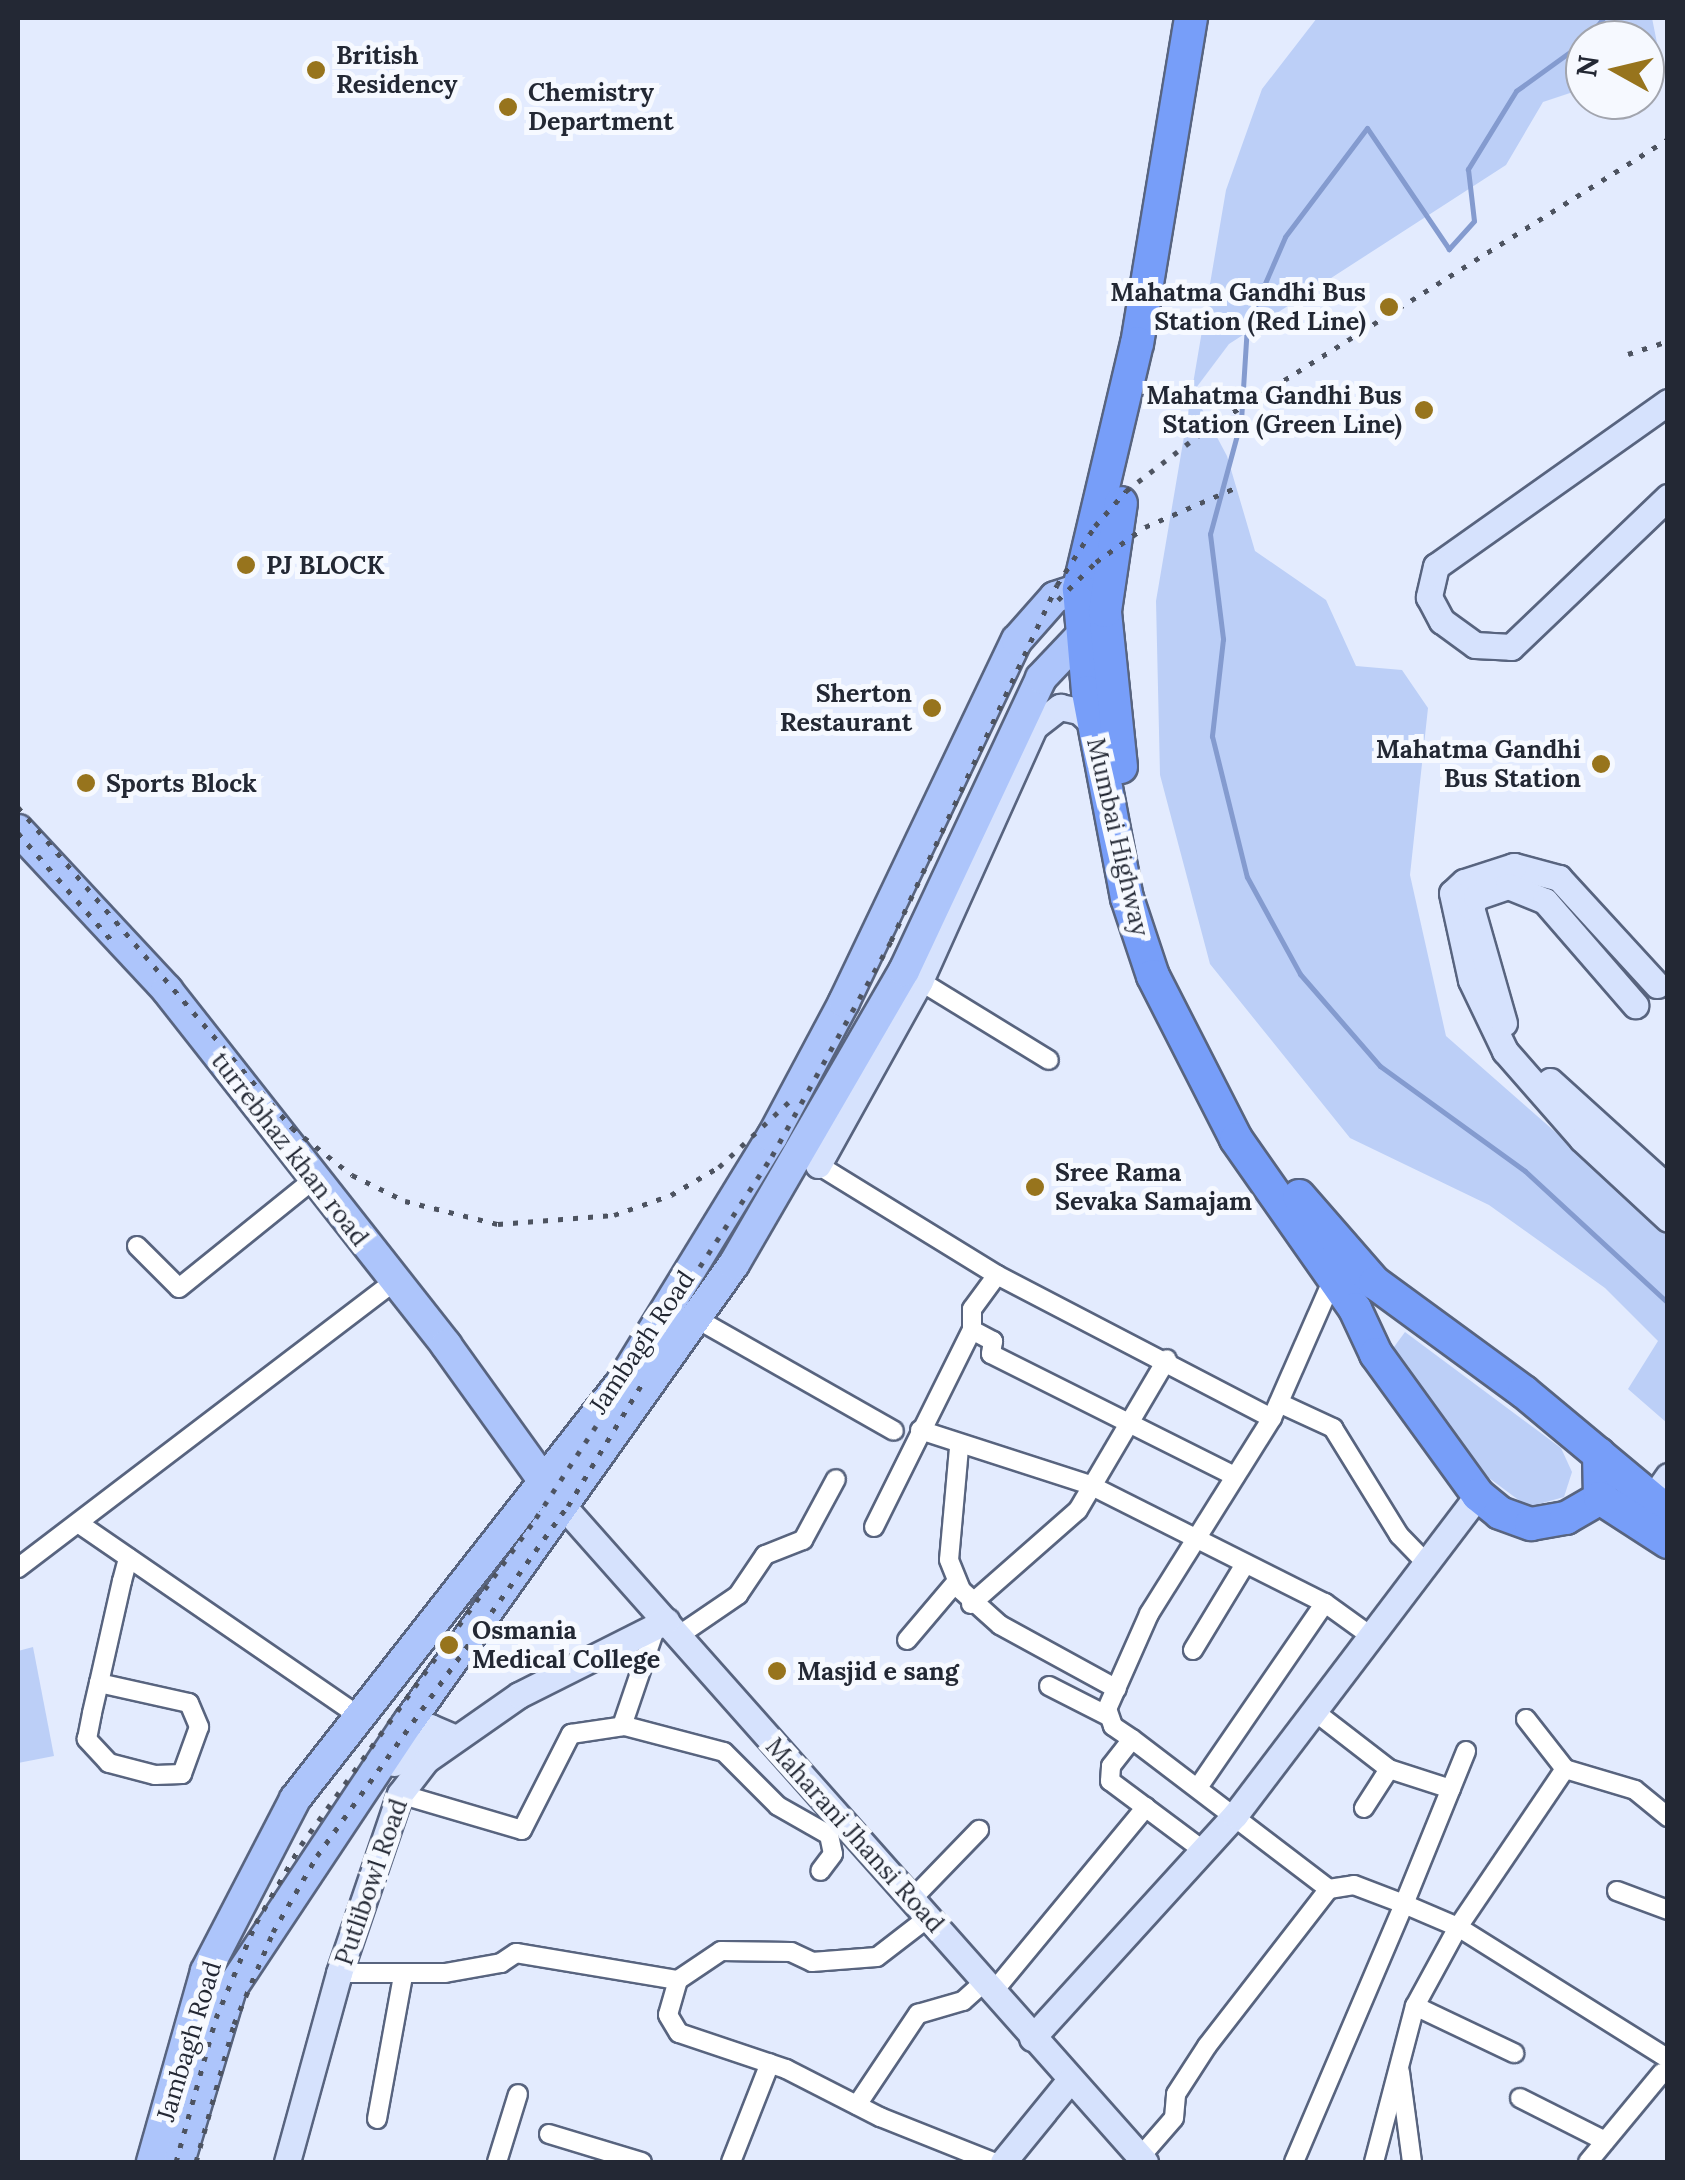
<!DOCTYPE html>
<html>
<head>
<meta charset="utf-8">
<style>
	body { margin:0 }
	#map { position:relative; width:1685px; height:2180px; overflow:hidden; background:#e3ebfe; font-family:Lora,serif }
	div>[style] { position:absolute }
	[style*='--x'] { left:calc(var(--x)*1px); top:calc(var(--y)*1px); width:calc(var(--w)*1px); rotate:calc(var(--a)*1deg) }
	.green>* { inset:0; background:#bccff7 }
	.stream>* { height:5px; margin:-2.5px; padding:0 2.5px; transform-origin:2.5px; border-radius:2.5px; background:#849bcf }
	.roads { filter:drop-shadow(2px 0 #58647f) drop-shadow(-2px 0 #58647f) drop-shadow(0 2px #58647f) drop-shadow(0 -2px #58647f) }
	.street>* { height:18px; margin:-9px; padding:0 9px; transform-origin:9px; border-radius:9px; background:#fff }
	.secondary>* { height:25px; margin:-12.5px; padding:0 12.5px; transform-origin:12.5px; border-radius:12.5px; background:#d6e2fd }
	.primary>* { height:30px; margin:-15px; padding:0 15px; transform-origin:15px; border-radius:15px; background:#adc5fb }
	.highway>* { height:32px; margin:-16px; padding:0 16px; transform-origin:16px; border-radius:16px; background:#779ef9 }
	.rail>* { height:5px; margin-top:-2.5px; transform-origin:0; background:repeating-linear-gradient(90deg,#4d5360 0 5px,transparent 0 15px) }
	.dots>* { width:28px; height:28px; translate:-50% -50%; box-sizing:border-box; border:5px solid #f6f9ff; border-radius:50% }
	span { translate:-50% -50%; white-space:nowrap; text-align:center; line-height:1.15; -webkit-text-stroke:10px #f6f9ff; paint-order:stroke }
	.poi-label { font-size:25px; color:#232834; font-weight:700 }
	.left { translate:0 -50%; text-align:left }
	.right { translate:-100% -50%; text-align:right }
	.street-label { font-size:25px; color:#232834 }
	.frame { position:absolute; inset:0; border:20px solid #232834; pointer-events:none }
	.north { position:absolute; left:1565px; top:20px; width:100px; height:100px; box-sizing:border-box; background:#f6f9ff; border:2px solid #a2a5ae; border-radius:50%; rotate:278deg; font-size:28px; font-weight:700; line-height:40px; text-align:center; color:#232834 }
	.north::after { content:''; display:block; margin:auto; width:35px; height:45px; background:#97741d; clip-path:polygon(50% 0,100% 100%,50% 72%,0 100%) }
</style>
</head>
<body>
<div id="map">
	<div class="green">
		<div style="clip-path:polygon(1317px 18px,1652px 18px,1661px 63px,1645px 69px,1645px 40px,1585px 40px,1585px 88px,1543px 102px,1506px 165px,1229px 344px,1193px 392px,1227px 456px,1255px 551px,1326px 600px,1356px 666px,1402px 670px,1428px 708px,1410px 875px,1446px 1036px,1667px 1230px,1667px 1423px,1628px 1389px,1658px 1341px,1605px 1288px,1489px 1205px,1350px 1138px,1210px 964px,1160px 775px,1156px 601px,1226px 190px,1262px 89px)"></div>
		<div style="clip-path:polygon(1405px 1332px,1561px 1448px,1572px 1472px,1564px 1497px,1528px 1507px,1489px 1478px,1391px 1351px)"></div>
		<div style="clip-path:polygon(33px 1647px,54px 1756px,18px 1763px,18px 1651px)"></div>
	</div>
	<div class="stream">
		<div style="--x:1586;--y:40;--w:28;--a:-52"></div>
		<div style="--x:1585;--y:41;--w:85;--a:144.1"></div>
		<div style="--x:1516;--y:91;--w:92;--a:121.6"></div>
		<div style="--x:1468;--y:169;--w:52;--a:83.4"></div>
		<div style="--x:1474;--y:221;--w:38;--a:132"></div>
		<div style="--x:1449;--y:249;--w:146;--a:-124.1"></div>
		<div style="--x:1367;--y:128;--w:136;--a:127"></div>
		<div style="--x:1285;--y:237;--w:96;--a:113.4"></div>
		<div style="--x:1247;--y:325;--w:95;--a:93.6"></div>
		<div style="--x:1241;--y:420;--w:118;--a:105.2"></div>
		<div style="--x:1210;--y:534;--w:106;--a:82.9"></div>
		<div style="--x:1223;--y:639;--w:98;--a:96.5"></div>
		<div style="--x:1212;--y:736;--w:145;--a:76.1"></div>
		<div style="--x:1247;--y:877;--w:111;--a:61.3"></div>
		<div style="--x:1300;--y:974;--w:122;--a:49"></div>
		<div style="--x:1380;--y:1066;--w:179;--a:35.9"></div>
		<div style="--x:1525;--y:1171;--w:195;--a:42.7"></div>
	</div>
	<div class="roads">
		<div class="street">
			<div style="--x:920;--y:981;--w:151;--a:31.5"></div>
			<div style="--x:810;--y:1160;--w:220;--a:31.6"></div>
			<div style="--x:997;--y:1275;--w:310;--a:27.5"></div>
			<div style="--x:137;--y:1246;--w:59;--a:45"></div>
			<div style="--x:179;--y:1288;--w:174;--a:-38.9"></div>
			<div style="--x:997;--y:1275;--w:42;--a:126.3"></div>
			<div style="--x:972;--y:1309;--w:21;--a:90"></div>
			<div style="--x:972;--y:1330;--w:24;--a:28"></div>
			<div style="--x:993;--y:1341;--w:13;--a:99"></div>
			<div style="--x:991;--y:1354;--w:273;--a:26.6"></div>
			<div style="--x:699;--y:1320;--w:224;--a:29.6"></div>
			<div style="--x:1279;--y:1403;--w:60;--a:24.8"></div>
			<div style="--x:1333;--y:1428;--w:126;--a:58.3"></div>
			<div style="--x:1399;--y:1535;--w:37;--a:46"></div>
			<div style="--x:920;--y:1430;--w:179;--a:17.9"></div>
			<div style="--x:1090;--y:1485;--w:263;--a:26.7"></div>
			<div style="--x:1325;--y:1603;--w:53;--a:35.8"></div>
			<div style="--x:959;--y:1448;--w:112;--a:95.1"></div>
			<div style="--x:949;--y:1560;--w:32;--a:68"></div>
			<div style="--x:961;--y:1590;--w:52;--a:41.9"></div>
			<div style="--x:1000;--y:1625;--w:133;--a:28.7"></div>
			<div style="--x:81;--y:1525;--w:337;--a:34.5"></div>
			<div style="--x:874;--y:1527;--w:220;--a:-63.6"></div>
			<div style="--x:18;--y:1568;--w:472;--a:-37.3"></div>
			<div style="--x:971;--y:1604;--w:142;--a:-41.3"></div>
			<div style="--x:1078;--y:1510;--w:175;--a:-59.5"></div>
			<div style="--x:678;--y:1636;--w:73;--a:-34.3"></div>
			<div style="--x:738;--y:1595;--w:48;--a:-56"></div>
			<div style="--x:765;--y:1555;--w:41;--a:-21.5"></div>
			<div style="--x:803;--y:1540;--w:69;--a:-61.6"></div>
			<div style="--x:907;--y:1640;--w:77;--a:-49.7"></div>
			<div style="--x:1193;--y:1650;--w:100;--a:-58.8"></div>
			<div style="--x:99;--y:1683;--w:92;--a:12.5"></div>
			<div style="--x:189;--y:1703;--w:26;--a:67"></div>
			<div style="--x:199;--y:1727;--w:50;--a:109.9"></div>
			<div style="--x:182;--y:1774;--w:27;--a:178"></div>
			<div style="--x:155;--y:1775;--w:48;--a:-165.4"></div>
			<div style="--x:109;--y:1763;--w:33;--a:-133"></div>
			<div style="--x:87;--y:1739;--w:26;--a:-79"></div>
			<div style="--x:92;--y:1713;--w:31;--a:-77"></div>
			<div style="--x:99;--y:1683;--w:105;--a:-77.3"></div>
			<div style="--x:122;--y:1581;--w:24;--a:-75"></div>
			<div style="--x:1049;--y:1686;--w:64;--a:27"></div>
			<div style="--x:1314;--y:1711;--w:95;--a:37.7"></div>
			<div style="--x:1389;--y:1769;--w:65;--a:17.9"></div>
			<div style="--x:1526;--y:1719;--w:63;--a:52"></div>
			<div style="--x:1565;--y:1769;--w:73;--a:16.7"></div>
			<div style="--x:1635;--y:1790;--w:43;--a:39.3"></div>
			<div style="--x:622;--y:1726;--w:106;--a:-71.2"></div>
			<div style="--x:1132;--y:1739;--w:248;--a:37.3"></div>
			<div style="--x:1329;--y:1889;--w:25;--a:-9"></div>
			<div style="--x:1354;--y:1885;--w:53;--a:20.8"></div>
			<div style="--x:1404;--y:1904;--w:165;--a:-67.9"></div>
			<div style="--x:1199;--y:1786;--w:222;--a:-55.5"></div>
			<div style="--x:400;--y:1794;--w:127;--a:16.4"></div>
			<div style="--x:522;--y:1830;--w:108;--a:-63"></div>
			<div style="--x:571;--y:1734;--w:55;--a:-8.4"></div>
			<div style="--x:625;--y:1726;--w:102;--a:14.7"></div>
			<div style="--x:724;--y:1752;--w:76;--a:45"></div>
			<div style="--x:778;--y:1806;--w:59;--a:29.6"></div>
			<div style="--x:829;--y:1835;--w:19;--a:78"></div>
			<div style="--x:833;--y:1854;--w:21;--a:127"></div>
			<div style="--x:1364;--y:1808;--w:46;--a:-57.3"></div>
			<div style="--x:1204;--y:1851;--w:117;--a:-143.3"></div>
			<div style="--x:1110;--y:1781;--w:15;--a:-86"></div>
			<div style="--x:1111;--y:1766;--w:34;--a:-52"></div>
			<div style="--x:1132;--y:1739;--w:23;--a:-146"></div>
			<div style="--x:1113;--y:1726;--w:18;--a:-109"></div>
			<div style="--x:1107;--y:1709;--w:104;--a:-66.1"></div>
			<div style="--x:1149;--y:1614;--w:231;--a:-57.9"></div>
			<div style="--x:1272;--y:1418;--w:154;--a:-66.3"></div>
			<div style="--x:1617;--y:1891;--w:54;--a:20.4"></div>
			<div style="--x:913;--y:1898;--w:95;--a:-45.9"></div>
			<div style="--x:339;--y:1973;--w:106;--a:0"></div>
			<div style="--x:445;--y:1973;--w:57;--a:-10.1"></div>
			<div style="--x:501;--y:1963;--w:18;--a:-34"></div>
			<div style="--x:516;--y:1953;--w:164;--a:9.5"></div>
			<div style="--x:678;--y:1980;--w:36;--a:106"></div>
			<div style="--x:668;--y:2015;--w:21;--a:59"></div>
			<div style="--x:679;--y:2033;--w:113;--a:18.6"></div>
			<div style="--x:786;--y:2069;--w:106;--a:27.1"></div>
			<div style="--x:880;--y:2117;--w:122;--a:21.7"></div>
			<div style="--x:678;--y:1980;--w:52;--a:-34"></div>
			<div style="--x:721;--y:1951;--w:70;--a:0.8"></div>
			<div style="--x:791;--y:1952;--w:23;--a:25"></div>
			<div style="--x:812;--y:1962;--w:65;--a:-4.4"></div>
			<div style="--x:877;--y:1957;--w:67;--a:-37.7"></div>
			<div style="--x:993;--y:1992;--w:240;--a:-50.4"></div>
			<div style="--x:1415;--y:2006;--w:110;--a:25.4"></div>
			<div style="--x:1400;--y:2072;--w:91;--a:82.4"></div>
			<div style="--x:1520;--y:2098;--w:95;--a:26.8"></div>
			<div style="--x:857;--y:2105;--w:110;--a:-56.2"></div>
			<div style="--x:918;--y:2014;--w:47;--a:-16.1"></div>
			<div style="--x:963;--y:2001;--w:28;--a:-42"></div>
			<div style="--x:377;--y:2119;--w:145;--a:-79.7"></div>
			<div style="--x:549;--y:2134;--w:97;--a:16.8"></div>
			<div style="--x:1141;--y:2156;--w:50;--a:-49"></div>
			<div style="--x:1174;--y:2118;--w:24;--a:-85"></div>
			<div style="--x:1176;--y:2094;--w:57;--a:-57.1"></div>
			<div style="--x:1207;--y:2046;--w:199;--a:-52.2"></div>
			<div style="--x:497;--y:2162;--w:71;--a:-72.8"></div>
			<div style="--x:731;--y:2162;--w:106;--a:-68.5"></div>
			<div style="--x:1294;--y:2162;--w:280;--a:-66.9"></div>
			<div style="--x:1404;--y:1904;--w:59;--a:23.1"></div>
			<div style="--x:1458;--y:1927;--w:244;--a:32.1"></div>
			<div style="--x:1374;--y:2162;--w:161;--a:-75.3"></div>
			<div style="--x:1415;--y:2006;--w:90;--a:-61.4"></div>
			<div style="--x:1458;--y:1927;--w:191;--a:-55.9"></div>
			<div style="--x:1588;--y:2162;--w:116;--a:-50.3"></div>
		</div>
		<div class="secondary">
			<div style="--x:1668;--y:402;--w:284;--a:144.7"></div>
			<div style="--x:1436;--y:566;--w:32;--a:103"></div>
			<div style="--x:1429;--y:597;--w:27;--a:62"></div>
			<div style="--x:1442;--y:621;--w:41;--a:36"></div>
			<div style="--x:1475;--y:645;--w:36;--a:3"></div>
			<div style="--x:1511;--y:647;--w:217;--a:-43.7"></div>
			<div style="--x:1657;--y:985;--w:145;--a:-132.5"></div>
			<div style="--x:1559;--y:878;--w:47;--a:-165.1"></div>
			<div style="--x:1514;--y:866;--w:52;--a:162.3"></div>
			<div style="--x:1464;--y:882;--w:16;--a:137"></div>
			<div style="--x:1452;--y:893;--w:89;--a:77.7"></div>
			<div style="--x:1471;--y:980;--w:79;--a:64.4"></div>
			<div style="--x:1505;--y:1051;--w:117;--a:48.8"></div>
			<div style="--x:1582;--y:1139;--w:117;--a:42.9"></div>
			<div style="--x:1504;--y:1023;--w:121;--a:-105.9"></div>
			<div style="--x:1471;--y:907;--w:11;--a:-63"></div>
			<div style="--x:1476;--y:897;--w:34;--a:-19"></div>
			<div style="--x:1508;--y:886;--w:40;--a:22"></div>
			<div style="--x:1545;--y:901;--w:138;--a:49.1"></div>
			<div style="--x:1550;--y:1081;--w:159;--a:42.2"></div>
			<div style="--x:818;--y:1165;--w:210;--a:-61"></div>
			<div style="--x:920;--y:981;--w:278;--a:-65.8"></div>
			<div style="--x:1034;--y:727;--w:33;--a:-38"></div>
			<div style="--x:1060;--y:707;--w:19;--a:12"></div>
			<div style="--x:1079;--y:711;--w:19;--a:43"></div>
			<div style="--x:1652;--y:1499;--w:28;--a:-55"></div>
			<div style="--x:564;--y:1507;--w:876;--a:48.43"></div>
			<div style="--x:394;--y:1763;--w:51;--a:-45"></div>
			<div style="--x:430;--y:1727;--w:28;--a:23"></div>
			<div style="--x:1032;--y:2038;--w:302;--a:-47.7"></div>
			<div style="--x:1235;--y:1815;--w:402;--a:-52.8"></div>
			<div style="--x:287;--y:2162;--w:196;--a:-74.6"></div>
			<div style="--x:339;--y:1973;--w:189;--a:-71.2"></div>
			<div style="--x:400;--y:1794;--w:43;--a:-52.6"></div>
			<div style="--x:426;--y:1760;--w:113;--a:-35"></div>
			<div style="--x:519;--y:1695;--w:165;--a:-26.7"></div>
			<div style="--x:1003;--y:2162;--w:104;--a:-50.8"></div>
		</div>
		<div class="primary">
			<div style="--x:18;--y:830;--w:219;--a:47"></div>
			<div style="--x:167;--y:990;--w:452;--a:51.8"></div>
			<div style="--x:446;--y:1345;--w:170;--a:54.3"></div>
			<div style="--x:152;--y:2162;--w:198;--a:-74.2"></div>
			<div style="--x:206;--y:1971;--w:194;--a:-62.6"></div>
			<div style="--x:295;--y:1799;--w:529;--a:-51.92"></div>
			<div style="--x:621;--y:1383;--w:289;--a:-58.5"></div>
			<div style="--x:772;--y:1137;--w:153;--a:-61.9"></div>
			<div style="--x:844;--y:1002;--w:401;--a:-64.5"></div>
			<div style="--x:1017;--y:640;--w:57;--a:-48.5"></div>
			<div style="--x:1055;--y:597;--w:25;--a:-18"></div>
			<div style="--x:1079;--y:589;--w:24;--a:7"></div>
			<div style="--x:179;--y:2162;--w:181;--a:-73.3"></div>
			<div style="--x:231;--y:1989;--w:320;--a:-56.4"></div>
			<div style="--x:408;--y:1723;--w:563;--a:-54.62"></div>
			<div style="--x:734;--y:1264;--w:339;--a:-59.9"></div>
			<div style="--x:904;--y:971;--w:323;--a:-64.9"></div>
			<div style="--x:1041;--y:678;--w:80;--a:-46.5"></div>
		</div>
		<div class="highway">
			<div style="--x:1191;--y:18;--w:329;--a:99.4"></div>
			<div style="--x:1137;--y:343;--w:253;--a:103.3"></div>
			<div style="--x:1079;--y:589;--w:103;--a:85"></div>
			<div style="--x:1088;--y:692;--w:210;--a:79.3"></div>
			<div style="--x:1127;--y:898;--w:82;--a:71.6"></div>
			<div style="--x:1153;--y:976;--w:183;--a:63"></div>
			<div style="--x:1236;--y:1139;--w:208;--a:55"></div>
			<div style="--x:1355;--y:1309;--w:50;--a:65"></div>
			<div style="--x:1376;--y:1354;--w:174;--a:54.1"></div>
			<div style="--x:1478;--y:1495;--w:28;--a:39"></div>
			<div style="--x:1500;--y:1513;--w:33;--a:20"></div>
			<div style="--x:1531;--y:1524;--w:36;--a:-10"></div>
			<div style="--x:1566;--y:1518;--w:39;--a:-30"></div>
			<div style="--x:1600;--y:1498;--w:44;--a:-91.3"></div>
			<div style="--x:1121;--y:767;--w:157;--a:-95.9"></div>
			<div style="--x:1105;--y:611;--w:109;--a:-81.6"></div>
			<div style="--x:1299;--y:1196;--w:116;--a:48.9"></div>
			<div style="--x:1375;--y:1283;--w:185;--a:36.2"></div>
			<div style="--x:1524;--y:1392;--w:187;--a:39.8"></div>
			<div style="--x:1600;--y:1498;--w:81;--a:32.9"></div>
		</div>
	</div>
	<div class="rail">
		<div style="--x:1628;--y:354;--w:42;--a:-18"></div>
		<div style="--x:1058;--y:600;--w:54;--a:-45"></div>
		<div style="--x:1096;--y:562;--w:60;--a:-35.5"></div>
		<div style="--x:1145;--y:527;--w:98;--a:-23.4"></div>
		<div style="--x:18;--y:807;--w:422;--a:49.5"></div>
		<div style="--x:292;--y:1128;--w:76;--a:38.1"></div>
		<div style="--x:352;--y:1175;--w:59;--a:26.1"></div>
		<div style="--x:405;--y:1201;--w:96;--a:13.9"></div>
		<div style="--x:498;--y:1224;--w:116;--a:-4.4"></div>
		<div style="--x:614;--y:1215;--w:60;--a:-19.3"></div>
		<div style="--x:671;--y:1195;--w:56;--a:-30.3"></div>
		<div style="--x:719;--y:1167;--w:103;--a:-43"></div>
		<div style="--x:18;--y:833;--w:145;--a:48.9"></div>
		<div style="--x:176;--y:2162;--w:149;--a:-74.5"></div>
		<div style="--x:216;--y:2018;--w:103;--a:-67.2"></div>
		<div style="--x:256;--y:1923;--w:90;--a:-60"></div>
		<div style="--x:301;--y:1845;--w:403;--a:-54.3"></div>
		<div style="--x:536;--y:1518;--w:432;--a:-56.9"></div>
		<div style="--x:772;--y:1156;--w:246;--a:-61"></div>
		<div style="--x:891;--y:941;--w:393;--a:-65"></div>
		<div style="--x:1057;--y:585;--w:70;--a:-57.2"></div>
		<div style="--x:1095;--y:526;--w:47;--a:-48.5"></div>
		<div style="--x:1126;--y:491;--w:103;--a:-37.5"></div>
		<div style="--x:1208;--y:428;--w:543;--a:-32.14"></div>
		<div style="--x:196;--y:2162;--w:143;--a:-74.6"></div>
		<div style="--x:234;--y:2024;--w:100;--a:-67"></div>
		<div style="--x:273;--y:1932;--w:88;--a:-59.9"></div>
		<div style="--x:317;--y:1856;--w:431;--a:-54.4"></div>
		<div style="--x:568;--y:1506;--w:143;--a:-58.8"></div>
	</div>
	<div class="dots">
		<div style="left:316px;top:70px;background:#97741d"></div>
		<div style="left:508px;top:107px;background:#97741d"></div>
		<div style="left:1389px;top:307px;background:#97741d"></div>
		<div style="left:1424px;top:410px;background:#97741d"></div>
		<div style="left:246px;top:565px;background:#97741d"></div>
		<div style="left:932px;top:708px;background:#97741d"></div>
		<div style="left:1601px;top:764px;background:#97741d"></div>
		<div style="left:86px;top:783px;background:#97741d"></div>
		<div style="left:1035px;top:1187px;background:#97741d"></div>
		<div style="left:449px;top:1645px;background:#97741d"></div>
		<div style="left:777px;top:1671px;background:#97741d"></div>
	</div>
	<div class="poi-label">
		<span class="left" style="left:336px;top:70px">British<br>Residency</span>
		<span class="left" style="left:528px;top:107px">Chemistry<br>Department</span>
		<span class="right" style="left:1366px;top:307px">Mahatma Gandhi Bus<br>Station (Red Line)</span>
		<span class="right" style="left:1402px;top:410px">Mahatma Gandhi Bus<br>Station (Green Line)</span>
		<span class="left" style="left:266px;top:565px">PJ BLOCK</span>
		<span class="right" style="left:912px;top:708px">Sherton<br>Restaurant</span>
		<span class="right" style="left:1581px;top:764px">Mahatma Gandhi<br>Bus Station</span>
		<span class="left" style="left:106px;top:783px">Sports Block</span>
		<span class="left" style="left:1055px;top:1187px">Sree Rama<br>Sevaka Samajam</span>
		<span class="left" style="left:472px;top:1645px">Osmania<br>Medical College</span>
		<span class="left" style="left:797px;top:1671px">Masjid e sang</span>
	</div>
	<div class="street-label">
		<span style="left:1118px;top:837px;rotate:77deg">Mumbai Highway</span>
		<span style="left:290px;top:1149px;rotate:52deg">turrebhaz khan road</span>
		<span style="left:642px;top:1342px;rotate:-56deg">Jambagh Road</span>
		<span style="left:855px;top:1835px;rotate:48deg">Maharani Jhansi Road</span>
		<span style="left:371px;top:1882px;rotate:-71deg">Putlibowl Road</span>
		<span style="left:189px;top:2041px;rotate:-73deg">Jambagh Road</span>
	</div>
	<div class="frame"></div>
	<div class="north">N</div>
</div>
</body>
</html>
